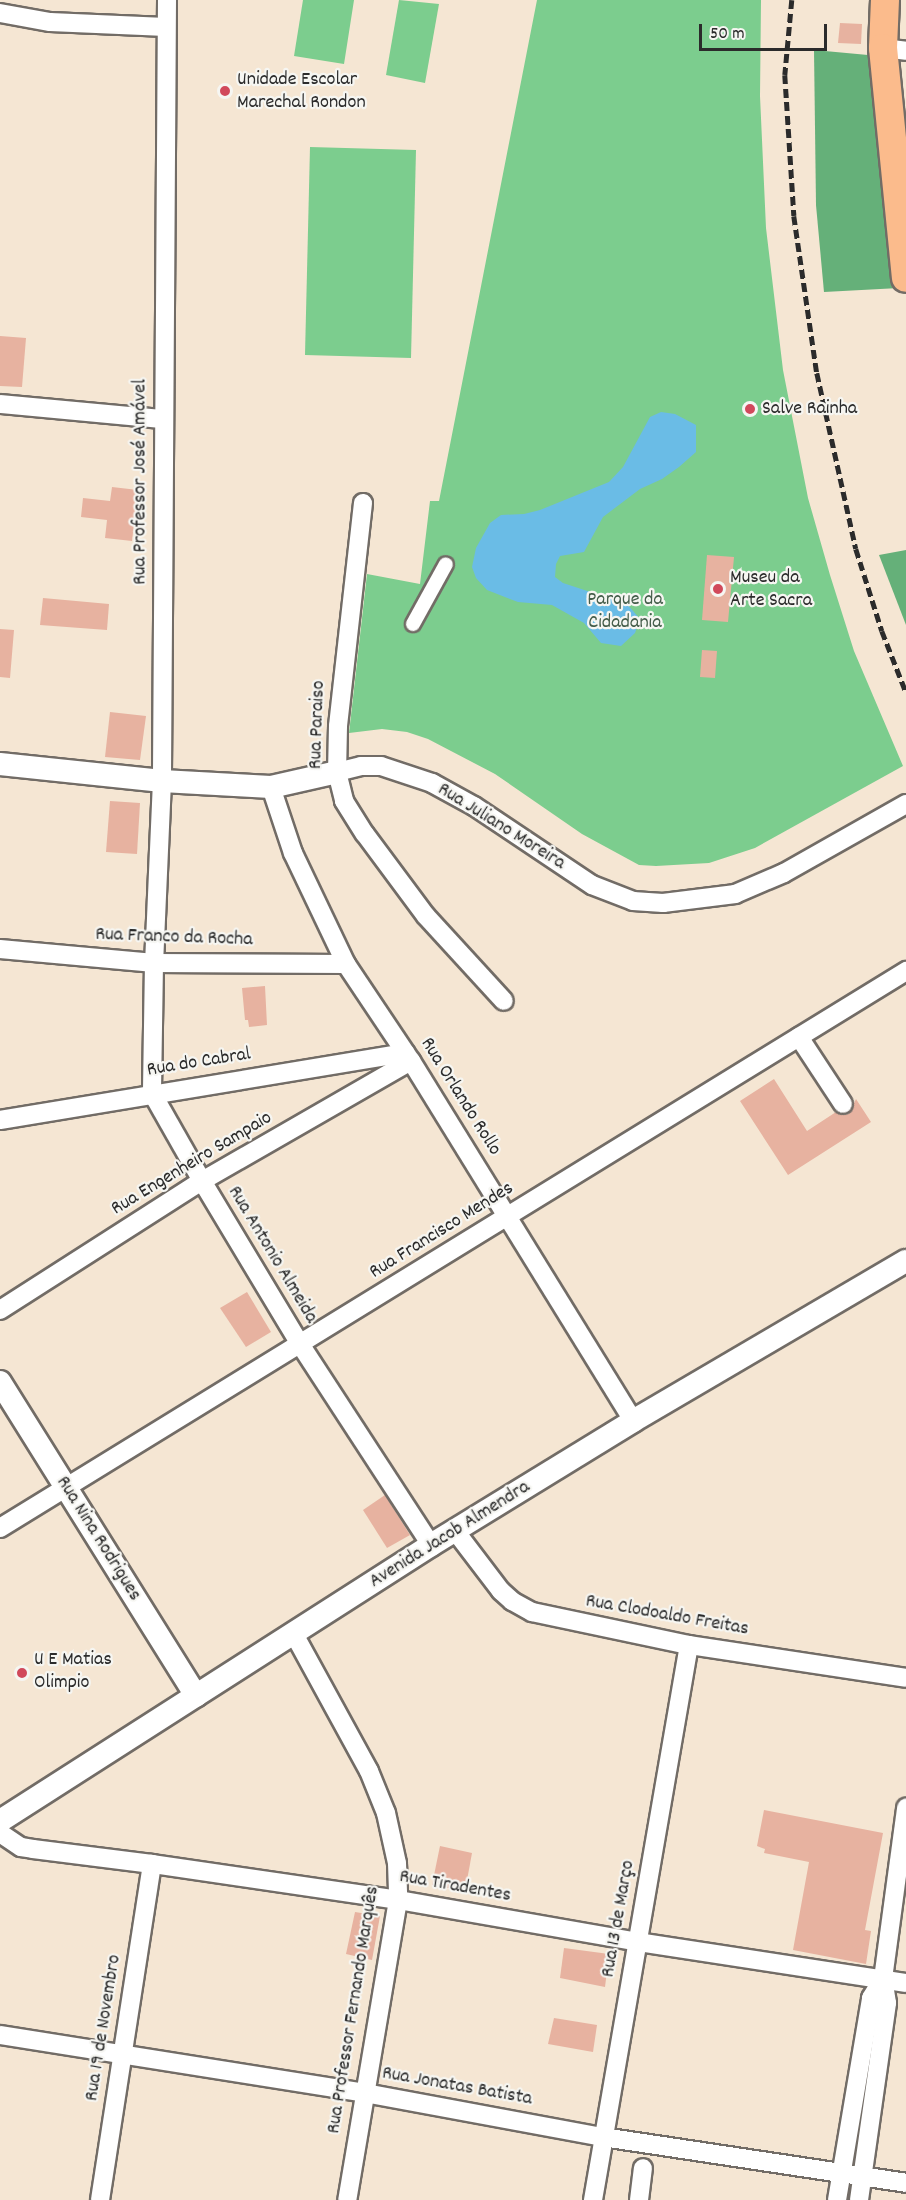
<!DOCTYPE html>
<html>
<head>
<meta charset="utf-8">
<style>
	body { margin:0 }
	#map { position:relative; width:906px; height:2200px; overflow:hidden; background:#f5e6d3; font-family:Dekko,sans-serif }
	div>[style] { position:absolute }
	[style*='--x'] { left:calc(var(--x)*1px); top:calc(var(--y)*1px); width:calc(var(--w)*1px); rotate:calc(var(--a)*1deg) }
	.green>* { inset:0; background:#7ccd8e }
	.forest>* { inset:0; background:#65b079 }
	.water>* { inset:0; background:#6abce6 }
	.building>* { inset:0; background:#e7b2a0 }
	.roads { filter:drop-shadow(2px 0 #726c66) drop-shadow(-2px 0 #726c66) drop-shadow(0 2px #726c66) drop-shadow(0 -2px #726c66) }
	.pedestrian>* { height:14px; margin:-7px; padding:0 7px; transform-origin:7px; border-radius:7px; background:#fff }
	.minor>* { height:18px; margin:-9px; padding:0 9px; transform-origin:9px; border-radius:9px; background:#fff }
	.tertiary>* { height:22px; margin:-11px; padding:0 11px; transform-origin:11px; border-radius:11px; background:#fff }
	.primary>* { height:28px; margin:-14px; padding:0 14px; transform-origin:14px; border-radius:14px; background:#fbbb8c }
	.rail>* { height:4.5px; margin-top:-2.25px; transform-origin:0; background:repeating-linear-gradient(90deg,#2b2b2b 0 9px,transparent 0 13.5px) }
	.dots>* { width:16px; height:16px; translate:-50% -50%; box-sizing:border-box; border:3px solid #f6f6f2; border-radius:50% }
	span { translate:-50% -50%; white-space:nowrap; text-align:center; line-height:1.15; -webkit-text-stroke:4.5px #f6f6f2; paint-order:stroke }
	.poi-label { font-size:20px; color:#2b2b2b }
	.left { translate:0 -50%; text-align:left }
	.street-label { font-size:20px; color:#2b2b2b }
	.park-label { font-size:20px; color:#435c49 }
	.scale { position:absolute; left:699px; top:24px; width:128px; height:27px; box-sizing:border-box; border:3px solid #2b2b2b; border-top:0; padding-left:8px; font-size:18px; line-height:21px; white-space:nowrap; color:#2b2b2b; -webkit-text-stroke:4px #f6f6f2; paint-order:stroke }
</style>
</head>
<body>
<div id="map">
	<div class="green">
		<div style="clip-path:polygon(303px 0,354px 0,344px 64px,294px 56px)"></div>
		<div style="clip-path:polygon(399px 0,439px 4px,425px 83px,386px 75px)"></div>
		<div style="clip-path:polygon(537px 0,761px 0,760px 96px,766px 228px,783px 370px,808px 498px,830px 575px,854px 651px,903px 766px,755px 848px,709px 863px,656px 866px,639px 865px,582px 834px,495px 774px,428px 739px,407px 732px,382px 729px,349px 733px,367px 574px,420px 584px,430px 501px,439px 501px)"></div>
		<div style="clip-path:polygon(310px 147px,416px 150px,411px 358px,305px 355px)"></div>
	</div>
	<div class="forest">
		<div style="clip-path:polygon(814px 50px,868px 55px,888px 185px,899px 288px,824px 292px,816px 205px)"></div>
		<div style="clip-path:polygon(906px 550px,906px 625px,879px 555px)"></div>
	</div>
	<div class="water">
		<div style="clip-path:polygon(661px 412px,675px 414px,696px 425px,696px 452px,679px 467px,662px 479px,640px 489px,603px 517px,584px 552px,560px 556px,556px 564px,555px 577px,563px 583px,627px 604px,640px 619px,635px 633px,621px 646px,601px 643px,584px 623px,552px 605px,518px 602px,487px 590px,476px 578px,472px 567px,476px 548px,490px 523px,501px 515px,524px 514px,540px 510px,609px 482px,623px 467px,650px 417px)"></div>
	</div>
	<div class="building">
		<div style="clip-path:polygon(840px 23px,862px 24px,861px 44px,838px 43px)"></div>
		<div style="clip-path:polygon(0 336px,26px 338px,22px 387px,0 386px)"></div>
		<div style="clip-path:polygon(112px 487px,138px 490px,132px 541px,105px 538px,107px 520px,81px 517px,83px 498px,110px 501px)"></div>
		<div style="clip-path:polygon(707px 555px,734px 557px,728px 622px,702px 620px)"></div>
		<div style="clip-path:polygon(43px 598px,109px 604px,107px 630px,40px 625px)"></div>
		<div style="clip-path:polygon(0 629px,14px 630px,10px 678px,0 677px)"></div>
		<div style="clip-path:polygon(702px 650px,717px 651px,715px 678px,700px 677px)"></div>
		<div style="clip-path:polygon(110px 712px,146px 716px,140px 760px,105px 757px)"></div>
		<div style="clip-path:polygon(110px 801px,140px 803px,137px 854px,106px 852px)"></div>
		<div style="clip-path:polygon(265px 986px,267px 1025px,249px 1027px,248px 1020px,245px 1020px,242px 988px)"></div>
		<div style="clip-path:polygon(774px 1079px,807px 1131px,836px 1112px,843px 1115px,849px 1114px,856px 1099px,871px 1122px,788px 1175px,740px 1101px)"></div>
		<div style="clip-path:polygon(247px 1292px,271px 1332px,246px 1347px,220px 1308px)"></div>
		<div style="clip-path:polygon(385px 1495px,410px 1535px,387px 1548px,363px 1510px)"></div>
		<div style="clip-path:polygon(764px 1810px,883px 1833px,865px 1930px,871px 1931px,866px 1964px,793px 1950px,809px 1862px,764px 1853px,765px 1849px,757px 1846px)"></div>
		<div style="clip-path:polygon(440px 1846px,472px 1853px,465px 1891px,432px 1885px)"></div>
		<div style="clip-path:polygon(355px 1912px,380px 1916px,372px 1960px,346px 1954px)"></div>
		<div style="clip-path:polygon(564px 1948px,609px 1954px,605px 1987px,560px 1978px)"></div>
		<div style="clip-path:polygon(554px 2018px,597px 2025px,593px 2052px,548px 2044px)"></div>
	</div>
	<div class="roads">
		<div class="pedestrian">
			<div style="--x:413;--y:624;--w:68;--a:-61.2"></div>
		</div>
		<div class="minor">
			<div style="--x:167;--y:0;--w:781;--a:90.37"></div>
			<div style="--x:162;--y:781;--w:182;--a:92.5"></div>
			<div style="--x:154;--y:963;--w:130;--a:90.9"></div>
			<div style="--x:152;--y:1093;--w:101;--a:60.4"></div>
			<div style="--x:202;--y:1181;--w:190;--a:59"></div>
			<div style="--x:300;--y:1344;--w:240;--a:56.9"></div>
			<div style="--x:0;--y:13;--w:51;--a:10.2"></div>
			<div style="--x:50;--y:22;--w:116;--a:2.5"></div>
			<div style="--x:883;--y:48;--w:23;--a:7"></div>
			<div style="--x:0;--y:404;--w:164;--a:5.3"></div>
			<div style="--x:363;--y:503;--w:224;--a:96.4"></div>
			<div style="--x:338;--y:726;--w:46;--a:91.2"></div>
			<div style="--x:337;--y:772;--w:30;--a:76"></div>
			<div style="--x:344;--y:801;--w:39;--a:58"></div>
			<div style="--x:365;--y:834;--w:102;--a:53.4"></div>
			<div style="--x:426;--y:916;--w:115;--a:47.5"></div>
			<div style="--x:337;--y:772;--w:25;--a:-14"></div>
			<div style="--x:361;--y:766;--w:20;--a:0"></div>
			<div style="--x:381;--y:766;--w:54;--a:18.4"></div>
			<div style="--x:432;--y:783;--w:48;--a:28.7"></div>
			<div style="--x:474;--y:806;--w:142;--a:33.8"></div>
			<div style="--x:592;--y:885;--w:44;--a:21.3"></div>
			<div style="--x:633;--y:901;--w:30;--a:4"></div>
			<div style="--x:663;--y:903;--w:73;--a:-7.1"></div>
			<div style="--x:735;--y:894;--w:53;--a:-23.2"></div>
			<div style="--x:784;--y:873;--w:140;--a:-29.5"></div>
			<div style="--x:271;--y:787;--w:70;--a:71.6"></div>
			<div style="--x:293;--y:853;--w:123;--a:64.5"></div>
			<div style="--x:346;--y:964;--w:117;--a:56.2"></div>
			<div style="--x:411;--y:1061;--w:423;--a:58.3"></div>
			<div style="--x:0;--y:949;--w:155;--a:5.2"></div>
			<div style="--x:154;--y:963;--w:192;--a:0.3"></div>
			<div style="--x:799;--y:1037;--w:80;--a:56.7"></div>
			<div style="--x:0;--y:1120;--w:411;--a:-9.4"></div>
			<div style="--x:0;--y:1310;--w:240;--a:-32.6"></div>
			<div style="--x:202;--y:1181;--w:241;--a:-29.9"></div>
			<div style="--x:0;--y:1528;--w:1064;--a:-31.58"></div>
			<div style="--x:456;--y:1532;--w:74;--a:52.7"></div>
			<div style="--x:501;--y:1591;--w:15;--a:42"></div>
			<div style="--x:512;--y:1601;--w:23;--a:29"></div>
			<div style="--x:532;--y:1612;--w:160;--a:11.9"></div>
			<div style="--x:689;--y:1645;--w:219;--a:8.6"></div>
			<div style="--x:294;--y:1634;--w:156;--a:61.3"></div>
			<div style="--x:369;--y:1771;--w:45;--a:68"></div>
			<div style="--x:386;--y:1813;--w:51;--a:77.6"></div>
			<div style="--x:397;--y:1863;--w:37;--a:88"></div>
			<div style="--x:398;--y:1900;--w:304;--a:99.6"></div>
			<div style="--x:0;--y:1833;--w:25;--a:34"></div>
			<div style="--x:21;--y:1847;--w:12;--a:9"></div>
			<div style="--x:33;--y:1849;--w:120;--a:7.2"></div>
			<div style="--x:152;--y:1864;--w:249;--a:8.3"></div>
			<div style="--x:398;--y:1900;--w:244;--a:9.9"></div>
			<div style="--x:638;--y:1942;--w:271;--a:8.7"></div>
			<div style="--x:0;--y:2035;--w:370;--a:9"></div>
			<div style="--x:365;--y:2093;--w:242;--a:10.5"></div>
			<div style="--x:603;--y:2137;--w:306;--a:8.6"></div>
			<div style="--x:100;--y:2200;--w:340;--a:-81.2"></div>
			<div style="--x:593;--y:2200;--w:563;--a:-80.19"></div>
			<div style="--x:639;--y:2200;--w:32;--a:-83"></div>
			<div style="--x:837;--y:2200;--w:205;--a:-80.4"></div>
			<div style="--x:871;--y:1998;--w:22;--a:-58"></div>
			<div style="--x:859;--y:2200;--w:199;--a:-81.9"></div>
			<div style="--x:887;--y:2003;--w:24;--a:-99"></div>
			<div style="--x:883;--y:1979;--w:173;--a:-82.3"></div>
		</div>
		<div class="tertiary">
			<div style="--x:0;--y:764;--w:163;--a:6"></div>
			<div style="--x:162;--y:781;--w:109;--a:3.2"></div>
			<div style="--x:271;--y:787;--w:68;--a:-12.8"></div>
			<div style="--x:0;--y:1382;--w:370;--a:58"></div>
			<div style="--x:0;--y:1821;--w:512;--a:-32.63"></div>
			<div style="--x:431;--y:1545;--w:237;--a:-31.5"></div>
			<div style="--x:633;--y:1421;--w:316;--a:-30.4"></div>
		</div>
		<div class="primary">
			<div style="--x:885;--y:0;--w:48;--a:92.4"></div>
			<div style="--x:883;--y:48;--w:231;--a:84.3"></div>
		</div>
	</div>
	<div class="rail">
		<div style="--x:792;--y:0;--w:75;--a:95.3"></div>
		<div style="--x:785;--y:75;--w:141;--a:86.3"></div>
		<div style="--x:794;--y:216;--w:159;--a:81.7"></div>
		<div style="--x:817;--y:373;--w:180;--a:77.5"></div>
		<div style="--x:856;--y:549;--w:86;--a:72.4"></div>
		<div style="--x:882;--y:631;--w:66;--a:68.5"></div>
	</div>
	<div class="dots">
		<div style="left:225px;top:91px;background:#d1495b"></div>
		<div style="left:750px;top:409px;background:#d1495b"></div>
		<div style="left:718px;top:589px;background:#d1495b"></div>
		<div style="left:22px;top:1673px;background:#d1495b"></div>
	</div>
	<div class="poi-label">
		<span class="left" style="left:237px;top:92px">Unidade Escolar<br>Marechal Rondon</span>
		<span class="left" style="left:762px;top:409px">Salve Rainha</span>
		<span class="left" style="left:730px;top:590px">Museu da<br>Arte Sacra</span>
		<span class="left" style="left:34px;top:1672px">U E Matias<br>Olimpio</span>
	</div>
	<div class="street-label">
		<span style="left:141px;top:482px;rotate:-90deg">Rua Professor José Amável</span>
		<span style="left:318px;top:725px;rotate:-88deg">Rua Paraiso</span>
		<span style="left:501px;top:827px;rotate:32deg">Rua Juliano Moreira</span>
		<span style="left:174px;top:938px;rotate:2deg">Rua Franco da Rocha</span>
		<span style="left:199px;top:1063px;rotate:-9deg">Rua do Cabral</span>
		<span style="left:460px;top:1097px;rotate:58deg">Rua Orlando Rollo</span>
		<span style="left:192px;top:1164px;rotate:-31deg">Rua Engenheiro Sampaio</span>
		<span style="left:442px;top:1231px;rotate:-32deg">Rua Francisco Mendes</span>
		<span style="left:272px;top:1255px;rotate:59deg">Rua Antonio Almeida</span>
		<span style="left:450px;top:1535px;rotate:-32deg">Avenida Jacob Almendra</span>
		<span style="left:98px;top:1539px;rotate:58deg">Rua Nina Rodrigues</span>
		<span style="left:667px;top:1616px;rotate:10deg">Rua Clodoaldo Freitas</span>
		<span style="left:455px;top:1887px;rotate:10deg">Rua Tiradentes</span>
		<span style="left:619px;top:1919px;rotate:-80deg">Rua 13 de Março</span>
		<span style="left:354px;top:2010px;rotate:-81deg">Rua Professor Fernando Marquês</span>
		<span style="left:104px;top:2028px;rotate:-81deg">Rua 19 de Novembro</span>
		<span style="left:457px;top:2087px;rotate:10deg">Rua Jonatas Batista</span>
	</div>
	<div class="park-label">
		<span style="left:625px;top:612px">Parque da<br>Cidadania</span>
	</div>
	<div class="scale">50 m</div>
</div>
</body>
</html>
